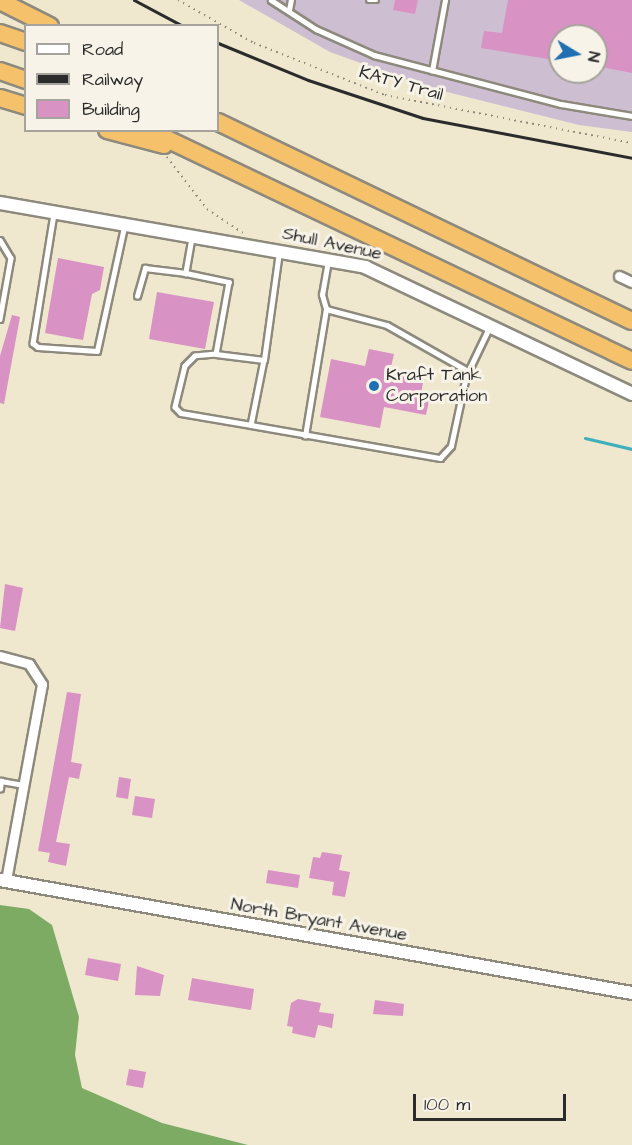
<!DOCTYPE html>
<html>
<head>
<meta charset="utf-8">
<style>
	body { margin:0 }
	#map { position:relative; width:632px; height:1145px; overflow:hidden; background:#efe8cf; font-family:"Architects Daughter",sans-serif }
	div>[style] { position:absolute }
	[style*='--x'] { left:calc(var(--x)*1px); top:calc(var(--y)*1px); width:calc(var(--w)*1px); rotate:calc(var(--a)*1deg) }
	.industrial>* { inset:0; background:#cebed1 }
	.forest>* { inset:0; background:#7dab64 }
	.stream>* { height:3px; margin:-1.5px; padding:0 1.5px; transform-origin:1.5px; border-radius:1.5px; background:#40afbc }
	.building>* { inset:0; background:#d892c3 }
	.path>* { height:1.5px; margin-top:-0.75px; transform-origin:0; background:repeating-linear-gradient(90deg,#8d8a7d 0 1.5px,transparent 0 6px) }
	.roads { filter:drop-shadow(2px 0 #8d8a7d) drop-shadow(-2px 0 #8d8a7d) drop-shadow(0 2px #8d8a7d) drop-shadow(0 -2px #8d8a7d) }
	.service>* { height:4.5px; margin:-2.25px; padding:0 2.25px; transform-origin:2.25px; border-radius:2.25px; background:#fff }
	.minor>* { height:9px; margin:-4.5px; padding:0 4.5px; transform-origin:4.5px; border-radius:4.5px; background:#fff }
	.tertiary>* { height:12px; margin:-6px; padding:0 6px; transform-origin:6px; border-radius:6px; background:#fff }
	.motorway>* { height:16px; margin:-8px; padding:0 8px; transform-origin:8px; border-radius:8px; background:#f5c16b }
	.rail>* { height:3px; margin:-1.5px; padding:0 1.5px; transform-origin:1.5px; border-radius:1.5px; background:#2b2b2b }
	.dots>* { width:16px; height:16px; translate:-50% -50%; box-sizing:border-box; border:3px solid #f7f3e8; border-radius:50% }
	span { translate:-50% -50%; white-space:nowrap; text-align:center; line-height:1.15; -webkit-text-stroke:6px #f7f3e8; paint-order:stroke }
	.street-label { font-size:18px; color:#2b2b2b }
	.poi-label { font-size:18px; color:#2b2b2b }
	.left { translate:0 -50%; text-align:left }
	.legend { position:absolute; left:24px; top:24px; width:195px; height:108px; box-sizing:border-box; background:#f7f3e8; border:2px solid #a5a39c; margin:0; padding:8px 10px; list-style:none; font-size:18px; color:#2b2b2b }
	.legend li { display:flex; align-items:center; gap:12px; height:30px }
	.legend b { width:30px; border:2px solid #a5a39c }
	.north { position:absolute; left:548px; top:24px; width:60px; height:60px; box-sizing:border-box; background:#f7f3e8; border:2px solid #a5a39c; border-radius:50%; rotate:100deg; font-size:16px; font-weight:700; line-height:24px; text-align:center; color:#2b2b2b }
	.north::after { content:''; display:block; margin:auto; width:21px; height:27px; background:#1f6fb2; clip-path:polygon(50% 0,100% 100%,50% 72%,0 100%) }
	.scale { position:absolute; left:413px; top:1094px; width:153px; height:27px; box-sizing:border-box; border:3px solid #2b2b2b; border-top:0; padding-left:8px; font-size:18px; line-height:21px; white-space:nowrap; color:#2b2b2b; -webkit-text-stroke:4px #f7f3e8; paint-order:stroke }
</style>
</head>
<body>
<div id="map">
	<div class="industrial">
		<div style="clip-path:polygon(evenodd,239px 0,632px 0,632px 132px,579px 125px,427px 87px,330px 52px,239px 0,560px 36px,596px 36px,596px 72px,560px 72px,560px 36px)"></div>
	</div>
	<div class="forest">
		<div style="clip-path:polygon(0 905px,29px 909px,52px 925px,79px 1017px,75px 1055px,82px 1088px,162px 1123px,248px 1145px,0 1145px)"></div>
	</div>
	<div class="stream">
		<div style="--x:585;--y:438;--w:48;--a:13.2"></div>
	</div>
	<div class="building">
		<div style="clip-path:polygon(395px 0,418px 0,415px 14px,393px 10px)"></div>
		<div style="clip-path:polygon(508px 0,632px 0,632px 73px,596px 66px,596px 36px,560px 36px,560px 61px,481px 48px,484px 31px,502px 33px)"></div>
		<div style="clip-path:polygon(58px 258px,104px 267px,100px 290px,92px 294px,83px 340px,45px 333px)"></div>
		<div style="clip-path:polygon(157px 292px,214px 302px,205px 349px,149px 339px)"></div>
		<div style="clip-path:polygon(12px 315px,20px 317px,4px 404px,0 403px,0 356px)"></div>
		<div style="clip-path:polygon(369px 349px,394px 354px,390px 371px,424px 377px,421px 394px,430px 396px,426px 415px,384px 407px,380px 428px,320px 417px,331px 359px,365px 366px)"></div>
		<div style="clip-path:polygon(5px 584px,23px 588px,15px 631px,0 628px)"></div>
		<div style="clip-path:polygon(67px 692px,81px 694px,71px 762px,82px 764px,79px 779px,69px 777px,56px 842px,70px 844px,66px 866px,48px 862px,50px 853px,38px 851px)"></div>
		<div style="clip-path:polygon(119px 777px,131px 779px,128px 799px,116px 797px)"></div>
		<div style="clip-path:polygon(135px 796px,155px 799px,152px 818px,132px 815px)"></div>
		<div style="clip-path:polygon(322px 852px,342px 855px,339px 870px,350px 872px,345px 897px,332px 895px,334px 882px,309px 878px,313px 857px,320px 858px)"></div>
		<div style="clip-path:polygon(268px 870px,300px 875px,298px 888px,266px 883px)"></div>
		<div style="clip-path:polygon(88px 958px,121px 964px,118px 981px,85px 975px)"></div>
		<div style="clip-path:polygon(137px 966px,164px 975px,160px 996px,135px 995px)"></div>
		<div style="clip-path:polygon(192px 978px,254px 989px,251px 1010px,188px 1000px)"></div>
		<div style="clip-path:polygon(298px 999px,321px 1003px,319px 1012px,334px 1014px,332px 1028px,318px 1025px,315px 1038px,292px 1033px,293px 1027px,287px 1026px,291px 1003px)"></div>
		<div style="clip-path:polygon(375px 1000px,404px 1004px,403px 1016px,373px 1014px)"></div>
		<div style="clip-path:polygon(129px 1069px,146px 1072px,143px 1088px,126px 1085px)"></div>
	</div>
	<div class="path">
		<div style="--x:178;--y:0;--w:87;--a:29.5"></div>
		<div style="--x:254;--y:43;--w:141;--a:21.7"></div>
		<div style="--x:385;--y:95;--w:252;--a:11"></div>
		<div style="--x:167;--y:157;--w:66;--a:52.4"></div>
		<div style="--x:207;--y:209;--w:43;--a:33.7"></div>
	</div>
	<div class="roads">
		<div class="service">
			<div style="--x:271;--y:0;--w:54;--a:32.8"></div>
			<div style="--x:316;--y:29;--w:64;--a:24.1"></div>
			<div style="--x:374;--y:55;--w:193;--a:14.7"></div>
			<div style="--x:561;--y:104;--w:72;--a:9.6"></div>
			<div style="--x:369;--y:0;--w:7;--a:0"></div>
			<div style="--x:289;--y:10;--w:10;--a:-79"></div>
			<div style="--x:432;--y:71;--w:72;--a:-79.6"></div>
			<div style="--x:54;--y:214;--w:131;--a:99.2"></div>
			<div style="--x:33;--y:343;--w:6;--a:39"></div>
			<div style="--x:38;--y:347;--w:59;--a:3.9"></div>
			<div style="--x:97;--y:351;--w:127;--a:-77.7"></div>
			<div style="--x:192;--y:238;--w:36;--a:100"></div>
			<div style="--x:186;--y:273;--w:44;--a:11.8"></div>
			<div style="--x:229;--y:282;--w:73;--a:100.2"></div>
			<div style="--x:216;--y:354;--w:48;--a:7.1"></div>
			<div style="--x:264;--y:360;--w:109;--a:-82.1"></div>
			<div style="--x:0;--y:240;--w:21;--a:59"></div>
			<div style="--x:11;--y:258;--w:62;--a:100.2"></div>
			<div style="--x:137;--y:296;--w:29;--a:-74"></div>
			<div style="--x:145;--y:268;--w:41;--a:7"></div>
			<div style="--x:326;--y:309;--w:63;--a:14.7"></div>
			<div style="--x:387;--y:325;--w:93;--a:29.6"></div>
			<div style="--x:216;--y:354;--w:21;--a:175"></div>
			<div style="--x:195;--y:356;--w:14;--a:135"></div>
			<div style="--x:185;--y:366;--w:42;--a:103.7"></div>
			<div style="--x:175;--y:407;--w:8;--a:45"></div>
			<div style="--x:181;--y:413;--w:71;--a:9.7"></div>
			<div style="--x:264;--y:360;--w:66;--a:101.3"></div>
			<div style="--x:251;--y:425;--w:192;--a:9.9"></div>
			<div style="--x:440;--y:458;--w:16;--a:-47"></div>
			<div style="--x:451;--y:446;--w:72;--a:-77.9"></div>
			<div style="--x:466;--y:376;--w:53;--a:-64.4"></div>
			<div style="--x:305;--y:436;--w:129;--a:-80.6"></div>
			<div style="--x:326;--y:309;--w:15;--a:-106"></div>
			<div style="--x:322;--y:295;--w:34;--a:-80"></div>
			<div style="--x:0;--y:789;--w:8;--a:-83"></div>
			<div style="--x:1;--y:781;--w:22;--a:10"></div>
		</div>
		<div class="minor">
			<div style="--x:619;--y:276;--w:14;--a:25"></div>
			<div style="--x:0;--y:656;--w:30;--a:15"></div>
			<div style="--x:29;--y:664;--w:24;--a:57"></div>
			<div style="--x:42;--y:684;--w:200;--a:100.4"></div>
		</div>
		<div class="tertiary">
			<div style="--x:0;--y:203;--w:371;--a:9.9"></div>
			<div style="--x:365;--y:267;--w:296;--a:25.4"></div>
			<div style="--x:0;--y:880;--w:642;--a:10.14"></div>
		</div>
		<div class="motorway">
			<div style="--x:0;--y:1;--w:56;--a:26.6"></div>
			<div style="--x:0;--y:33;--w:28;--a:19"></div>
			<div style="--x:0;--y:71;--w:28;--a:19"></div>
			<div style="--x:0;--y:98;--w:27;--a:17"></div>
			<div style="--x:218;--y:122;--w:459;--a:25.7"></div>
			<div style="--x:107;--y:130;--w:59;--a:14.7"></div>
			<div style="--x:148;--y:130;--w:536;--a:25.51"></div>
		</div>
	</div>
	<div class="rail">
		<div style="--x:134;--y:0;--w:55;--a:28"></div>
		<div style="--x:218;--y:43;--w:97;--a:22.3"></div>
		<div style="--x:308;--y:80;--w:121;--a:18.3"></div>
		<div style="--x:423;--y:118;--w:213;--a:10.8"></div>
	</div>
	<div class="dots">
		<div style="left:374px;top:386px;background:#1f6fb2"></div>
	</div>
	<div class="street-label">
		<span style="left:401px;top:84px;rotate:16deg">KATY Trail</span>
		<span style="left:332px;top:244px;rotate:12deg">Shull Avenue</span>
		<span style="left:319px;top:920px;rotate:10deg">North Bryant Avenue</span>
	</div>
	<div class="poi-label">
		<span class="left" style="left:386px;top:386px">Kraft Tank<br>Corporation</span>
	</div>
	<ul class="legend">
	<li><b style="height:8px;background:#fff"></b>Road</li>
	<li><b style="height:8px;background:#2b2b2b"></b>Railway</li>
	<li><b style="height:16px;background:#d892c3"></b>Building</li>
	</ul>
	<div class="north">N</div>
	<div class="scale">100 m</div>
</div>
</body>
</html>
